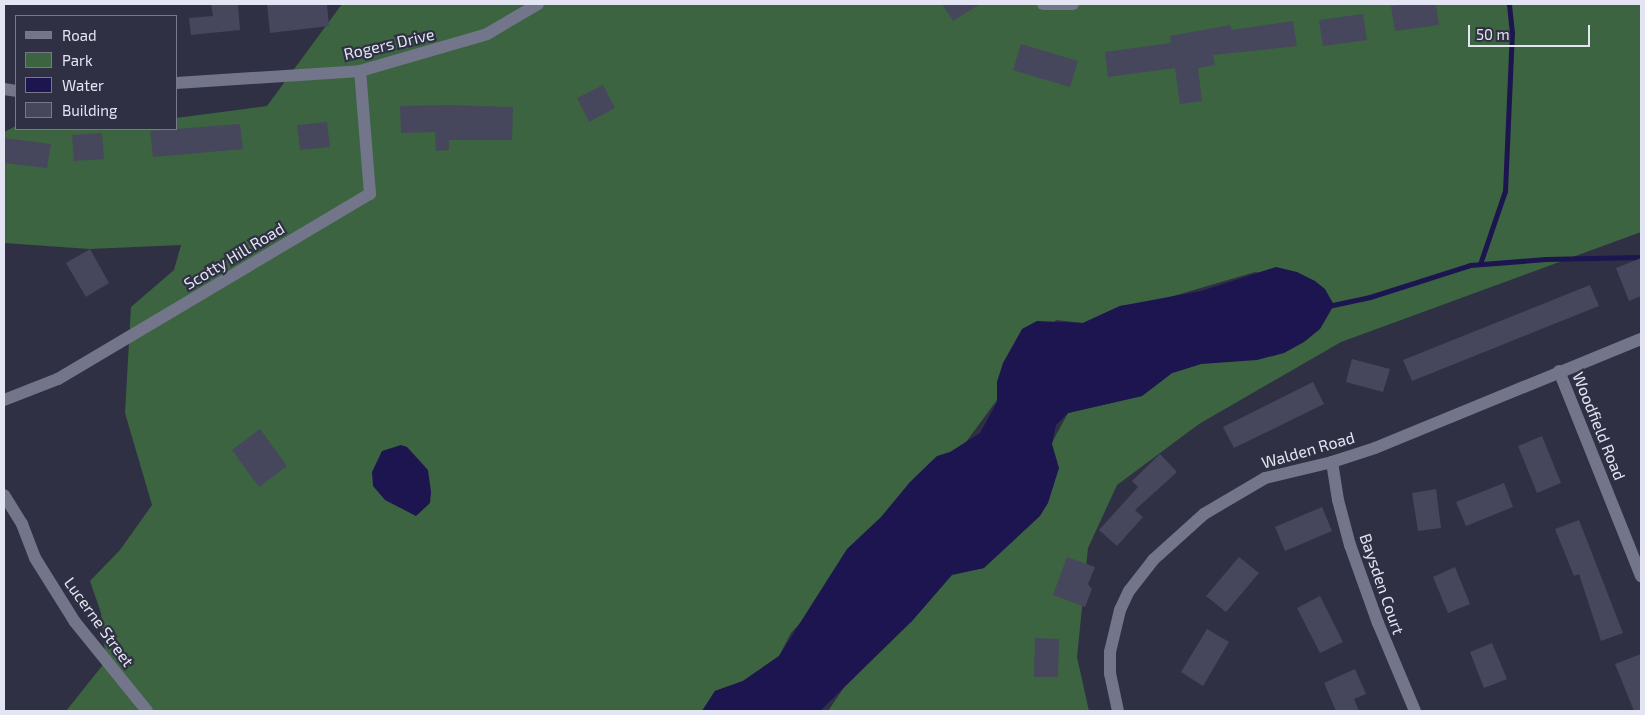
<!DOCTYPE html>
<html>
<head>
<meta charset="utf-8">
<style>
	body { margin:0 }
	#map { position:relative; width:1645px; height:715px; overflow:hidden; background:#2f3044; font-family:"Exo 2",sans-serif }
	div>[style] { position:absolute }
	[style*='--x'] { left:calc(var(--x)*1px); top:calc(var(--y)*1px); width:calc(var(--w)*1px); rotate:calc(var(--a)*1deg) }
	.green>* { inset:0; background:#3c6441 }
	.water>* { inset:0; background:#1d1550 }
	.stream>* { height:5px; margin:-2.5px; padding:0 2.5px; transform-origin:2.5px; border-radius:2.5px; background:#1d1550 }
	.building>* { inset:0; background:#46475c }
	.street>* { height:12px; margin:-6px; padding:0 6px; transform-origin:6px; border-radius:6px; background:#73758b }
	span { translate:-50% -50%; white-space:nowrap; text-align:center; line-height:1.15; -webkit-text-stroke:4.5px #2f3044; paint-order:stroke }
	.street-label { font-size:16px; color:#e4e5f2 }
	.frame { position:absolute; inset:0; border:5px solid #e4e5f2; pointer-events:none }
	.legend { position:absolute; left:15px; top:15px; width:162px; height:115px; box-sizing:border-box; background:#2f3044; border:1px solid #77788a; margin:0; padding:6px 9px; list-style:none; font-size:15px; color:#e4e5f2 }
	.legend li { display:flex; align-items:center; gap:10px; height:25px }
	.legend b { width:25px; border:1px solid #77788a }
	.scale { position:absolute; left:1468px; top:25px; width:122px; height:22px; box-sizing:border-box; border:2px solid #e4e5f2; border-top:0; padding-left:6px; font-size:15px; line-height:18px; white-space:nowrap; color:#e4e5f2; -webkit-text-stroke:4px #2f3044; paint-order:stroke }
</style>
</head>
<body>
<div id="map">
	<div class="green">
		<div style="clip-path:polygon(342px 4px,1641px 4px,1641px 232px,1341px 342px,1199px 424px,1117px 485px,1088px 548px,1077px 657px,1089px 711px,828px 711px,851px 677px,912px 621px,952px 574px,984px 568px,1068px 413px,1142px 396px,1172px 373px,1201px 364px,1315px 281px,1255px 272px,1153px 302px,1120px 306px,1083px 323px,1056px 320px,966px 442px,791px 633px,779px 656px,743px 681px,715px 691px,702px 711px,66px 711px,106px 661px,101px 613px,90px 581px,120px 550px,152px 505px,125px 413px,131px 307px,174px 270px,181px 245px,90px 249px,4px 243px,4px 132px,16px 126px,16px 129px,176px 129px,176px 118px,267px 106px)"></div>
	</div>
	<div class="water">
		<div style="clip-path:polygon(1276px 267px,1297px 272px,1315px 281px,1325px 289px,1334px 305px,1320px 329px,1304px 342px,1284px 353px,1257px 360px,1201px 364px,1172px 373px,1142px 396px,1068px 413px,1056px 425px,1052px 444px,1059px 468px,1048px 503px,1040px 516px,984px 568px,952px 575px,912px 621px,820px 711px,702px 711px,715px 691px,743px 681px,779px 656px,847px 549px,881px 517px,910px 482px,937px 456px,950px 452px,980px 433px,997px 402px,997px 382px,1003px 363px,1022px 329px,1037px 321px,1083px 323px,1120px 306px,1201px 291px)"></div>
		<div style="clip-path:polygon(401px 445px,407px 447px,428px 470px,431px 492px,430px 503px,416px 516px,385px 500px,373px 486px,372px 472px,382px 451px)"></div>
	</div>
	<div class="stream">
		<div style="--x:1480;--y:264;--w:77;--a:-71.1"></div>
		<div style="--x:1505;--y:191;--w:158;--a:-87.5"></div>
		<div style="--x:1512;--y:33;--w:29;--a:-96"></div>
		<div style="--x:1328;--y:306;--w:43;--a:-12.1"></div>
		<div style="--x:1370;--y:297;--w:105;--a:-17.7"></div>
		<div style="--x:1470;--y:265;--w:76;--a:-4.5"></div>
		<div style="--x:1546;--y:259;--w:95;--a:-1.2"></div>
	</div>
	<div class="building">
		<div style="clip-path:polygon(211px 4px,238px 4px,240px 30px,191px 35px,189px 18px,213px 16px)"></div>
		<div style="clip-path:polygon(267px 4px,327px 4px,329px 26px,270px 33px)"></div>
		<div style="clip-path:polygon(942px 4px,980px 4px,953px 21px)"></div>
		<div style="clip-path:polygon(1405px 4px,1436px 4px,1439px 25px,1395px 31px,1391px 6px)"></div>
		<div style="clip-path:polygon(1363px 14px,1367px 40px,1323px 46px,1319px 20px)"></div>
		<div style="clip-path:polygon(1293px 21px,1297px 46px,1213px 55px,1215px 65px,1198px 68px,1202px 101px,1180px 104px,1175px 68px,1108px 77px,1105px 52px,1171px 43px,1170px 36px,1230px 25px,1232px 30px)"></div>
		<div style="clip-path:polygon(1021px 44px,1078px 61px,1070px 87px,1013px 70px)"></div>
		<div style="clip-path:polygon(603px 85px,615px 108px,589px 122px,577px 98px)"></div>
		<div style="clip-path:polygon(448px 105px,513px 107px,512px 140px,449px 140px,449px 150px,436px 151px,435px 132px,401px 133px,400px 106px)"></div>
		<div style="clip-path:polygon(327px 122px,330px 147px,300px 150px,297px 125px)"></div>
		<div style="clip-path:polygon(240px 124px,243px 149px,153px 157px,150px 131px)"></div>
		<div style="clip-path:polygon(102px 133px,104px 159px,74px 161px,72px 135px)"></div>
		<div style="clip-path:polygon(4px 138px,51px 144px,47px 168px,4px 163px)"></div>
		<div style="clip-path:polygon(90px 249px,109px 283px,86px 297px,66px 263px)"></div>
		<div style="clip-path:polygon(1641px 258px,1641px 296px,1629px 301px,1616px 268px)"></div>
		<div style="clip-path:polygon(1590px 285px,1599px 306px,1412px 381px,1403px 360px)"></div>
		<div style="clip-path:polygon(1352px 359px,1390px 369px,1383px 392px,1346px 382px)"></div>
		<div style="clip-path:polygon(1313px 382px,1324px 404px,1234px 448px,1223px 427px)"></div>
		<div style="clip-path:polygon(260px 429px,287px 466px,259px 487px,232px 450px)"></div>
		<div style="clip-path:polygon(1542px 436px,1561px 483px,1537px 493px,1518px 446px)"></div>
		<div style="clip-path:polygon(1160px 454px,1177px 472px,1135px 510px,1143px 517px,1117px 546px,1099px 530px,1138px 487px,1132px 481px)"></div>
		<div style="clip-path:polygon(1504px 483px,1513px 507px,1466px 526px,1456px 502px)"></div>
		<div style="clip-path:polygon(1436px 489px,1441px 528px,1418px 531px,1412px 493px)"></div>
		<div style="clip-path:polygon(1322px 507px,1332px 531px,1285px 551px,1275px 527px)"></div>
		<div style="clip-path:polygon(1579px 520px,1623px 633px,1601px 641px,1579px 574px,1574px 576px,1555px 529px)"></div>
		<div style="clip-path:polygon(1067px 557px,1095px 567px,1088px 584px,1092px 589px,1085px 607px,1053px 595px)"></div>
		<div style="clip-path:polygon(1239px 557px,1259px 573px,1226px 612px,1206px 596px)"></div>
		<div style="clip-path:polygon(1455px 567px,1470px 604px,1448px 613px,1433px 577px)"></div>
		<div style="clip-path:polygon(1320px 596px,1343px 642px,1320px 653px,1297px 608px)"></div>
		<div style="clip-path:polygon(1207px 629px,1229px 642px,1203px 686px,1181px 672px)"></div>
		<div style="clip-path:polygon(1035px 638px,1059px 639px,1058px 677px,1034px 677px)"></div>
		<div style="clip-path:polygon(1492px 643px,1507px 679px,1484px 688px,1470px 652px)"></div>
		<div style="clip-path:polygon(1641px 654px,1641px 711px,1634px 711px,1615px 664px)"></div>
		<div style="clip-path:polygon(1355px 669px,1366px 694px,1354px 699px,1359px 711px,1336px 711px,1324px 683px)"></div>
	</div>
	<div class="street">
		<div style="--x:1043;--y:4;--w:30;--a:0"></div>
		<div style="--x:176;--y:83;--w:184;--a:-3.7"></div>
		<div style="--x:360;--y:71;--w:132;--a:-16.2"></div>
		<div style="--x:487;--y:34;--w:59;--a:-30.5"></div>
		<div style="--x:4;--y:89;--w:12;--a:9"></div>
		<div style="--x:1559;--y:371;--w:221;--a:68.2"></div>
		<div style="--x:4;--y:400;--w:58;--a:-21.3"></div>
		<div style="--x:58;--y:379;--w:363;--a:-30.7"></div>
		<div style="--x:370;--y:194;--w:123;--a:-94.6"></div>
		<div style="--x:1332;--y:462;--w:38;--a:81"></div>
		<div style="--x:1338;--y:500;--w:47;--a:75.1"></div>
		<div style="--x:1350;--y:545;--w:83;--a:70.3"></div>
		<div style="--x:1378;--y:623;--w:95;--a:67.2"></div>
		<div style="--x:4;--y:495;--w:34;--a:58"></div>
		<div style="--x:22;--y:524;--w:36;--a:69"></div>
		<div style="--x:35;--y:558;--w:75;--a:58"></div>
		<div style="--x:75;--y:622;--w:114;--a:51"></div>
		<div style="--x:1118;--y:711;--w:38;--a:-102"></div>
		<div style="--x:1110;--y:674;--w:22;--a:-90"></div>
		<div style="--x:1110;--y:652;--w:43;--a:-76.6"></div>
		<div style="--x:1120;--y:610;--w:21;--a:-65"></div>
		<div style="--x:1129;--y:591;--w:39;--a:-52"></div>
		<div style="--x:1153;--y:560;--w:69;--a:-42"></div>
		<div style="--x:1204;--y:514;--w:71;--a:-30.5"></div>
		<div style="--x:1265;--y:478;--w:69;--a:-13.4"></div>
		<div style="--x:1332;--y:462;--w:45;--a:-18"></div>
		<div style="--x:1375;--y:448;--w:287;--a:-22.3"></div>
	</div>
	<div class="street-label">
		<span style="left:389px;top:44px;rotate:-13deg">Rogers Drive</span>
		<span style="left:234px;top:256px;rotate:-31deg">Scotty Hill Road</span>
		<span style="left:1599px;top:426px;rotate:68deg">Woodfield Road</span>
		<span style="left:1308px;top:450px;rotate:-16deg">Walden Road</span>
		<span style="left:1382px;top:584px;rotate:71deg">Baysden Court</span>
		<span style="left:99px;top:622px;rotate:54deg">Lucerne Street</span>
	</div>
	<div class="frame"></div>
	<ul class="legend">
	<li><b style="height:6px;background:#73758b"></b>Road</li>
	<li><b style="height:14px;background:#3c6441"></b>Park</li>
	<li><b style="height:14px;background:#1d1550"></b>Water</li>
	<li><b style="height:14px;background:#46475c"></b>Building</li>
	</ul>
	<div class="scale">50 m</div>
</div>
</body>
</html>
